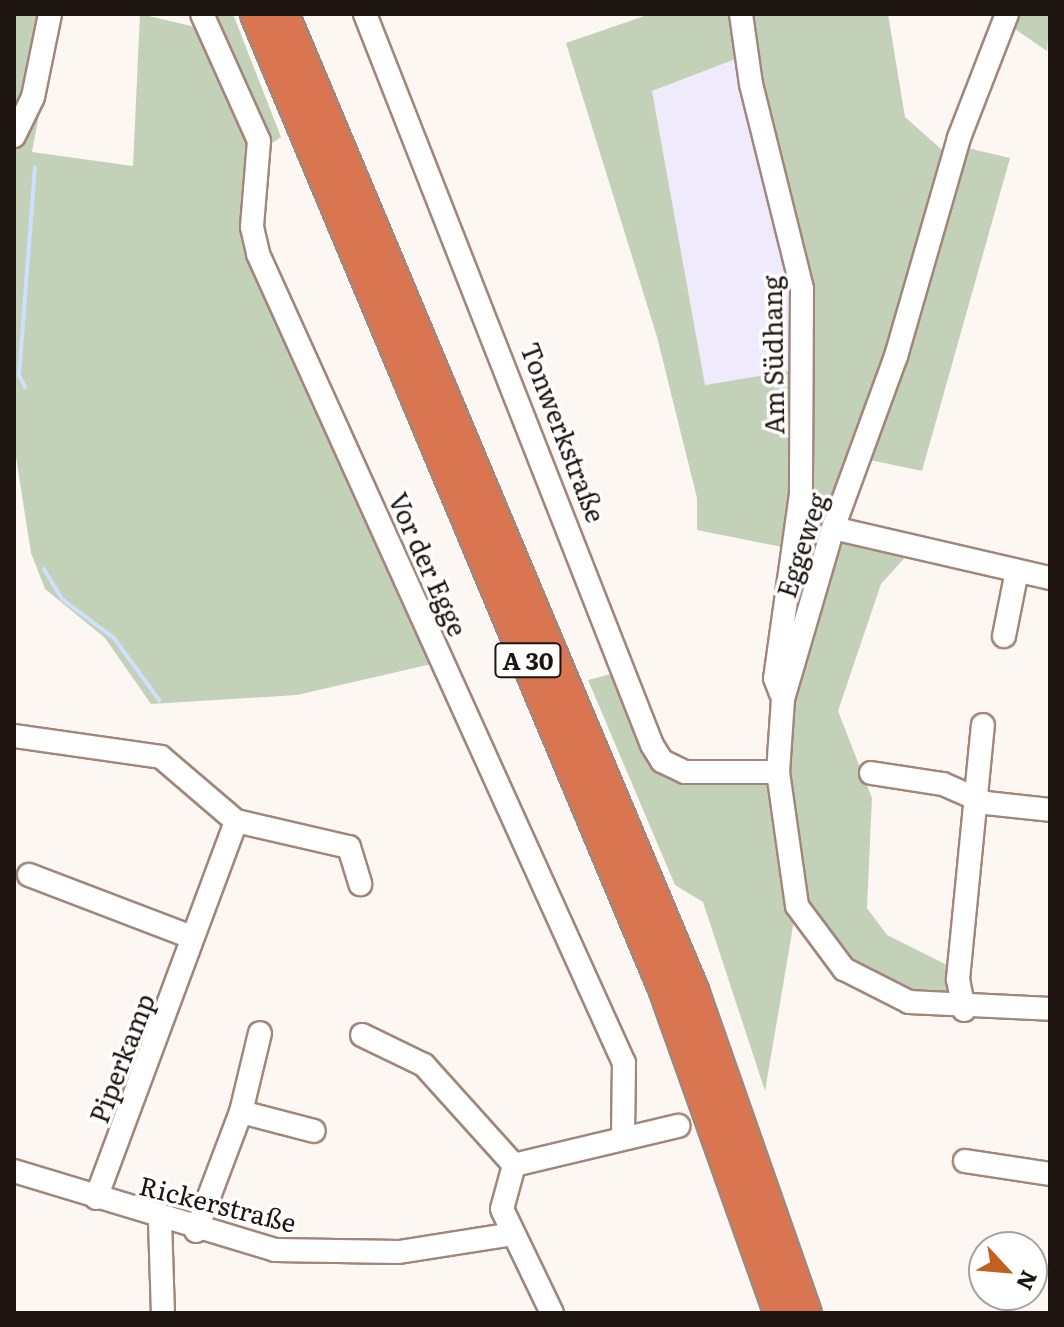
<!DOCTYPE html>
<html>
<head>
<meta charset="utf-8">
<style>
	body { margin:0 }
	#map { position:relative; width:1064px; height:1327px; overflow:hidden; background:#fdf7f4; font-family:Literata,serif }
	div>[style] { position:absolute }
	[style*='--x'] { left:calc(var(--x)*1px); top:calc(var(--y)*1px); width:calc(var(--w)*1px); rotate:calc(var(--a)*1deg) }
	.commercial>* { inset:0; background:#efebfd }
	.green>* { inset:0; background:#c3d1b8 }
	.stream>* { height:4px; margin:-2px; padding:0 2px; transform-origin:2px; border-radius:2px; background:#cde0fe }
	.roads { filter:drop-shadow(2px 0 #a1867b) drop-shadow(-2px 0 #a1867b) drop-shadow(0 2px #a1867b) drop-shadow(0 -2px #a1867b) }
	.minor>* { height:22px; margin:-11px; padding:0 11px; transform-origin:11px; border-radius:11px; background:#fff }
	.highway>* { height:32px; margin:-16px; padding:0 16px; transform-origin:16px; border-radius:16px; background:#d97651 }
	span { translate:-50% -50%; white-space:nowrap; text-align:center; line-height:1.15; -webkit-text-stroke:7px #fff; paint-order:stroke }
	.shield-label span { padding:2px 6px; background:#fff; border:2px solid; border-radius:6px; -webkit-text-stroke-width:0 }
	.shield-label { font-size:24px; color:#1e1410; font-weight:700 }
	.street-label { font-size:26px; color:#1e1410 }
	.frame { position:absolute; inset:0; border:16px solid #1e1410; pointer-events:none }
	.north { position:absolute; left:968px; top:1231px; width:80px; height:80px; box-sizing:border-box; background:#fff; border:2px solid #a5a19f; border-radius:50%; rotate:116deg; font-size:22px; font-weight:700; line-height:32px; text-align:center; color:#1e1410 }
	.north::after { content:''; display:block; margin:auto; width:28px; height:36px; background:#c16120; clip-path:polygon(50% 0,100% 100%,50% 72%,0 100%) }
</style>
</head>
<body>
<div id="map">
	<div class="commercial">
		<div style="clip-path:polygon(746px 55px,794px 241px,801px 369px,705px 385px,652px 91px)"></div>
	</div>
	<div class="green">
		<div style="clip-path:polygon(14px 14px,58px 14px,32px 152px,133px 166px,140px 14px,217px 32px,209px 14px,233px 14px,281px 137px,258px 153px,249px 203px,436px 663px,297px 695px,151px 704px,105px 638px,45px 589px,31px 553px,14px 444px)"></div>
		<div style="clip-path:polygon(650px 14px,741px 14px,746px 55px,652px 91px,705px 385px,801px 369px,792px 549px,697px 530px,697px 498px,657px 337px,566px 43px)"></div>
		<div style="clip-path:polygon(742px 14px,888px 14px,905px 117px,951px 158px,955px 145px,1010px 158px,922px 471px,856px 457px,828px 534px,909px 553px,881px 584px,838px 711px,872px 798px,867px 908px,887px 935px,953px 968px,954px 990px,937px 1001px,847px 966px,798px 897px,765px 1091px,703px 902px,675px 885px,588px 680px,622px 671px,658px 764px,779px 770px,806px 366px)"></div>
		<div style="clip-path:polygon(1004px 14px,1050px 14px,1047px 51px,1002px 20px)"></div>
	</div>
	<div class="stream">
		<div style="--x:25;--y:387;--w:13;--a:-117"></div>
		<div style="--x:19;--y:375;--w:208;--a:-85.6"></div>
		<div style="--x:44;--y:569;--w:35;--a:59"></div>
		<div style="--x:62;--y:599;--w:65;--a:36.9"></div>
		<div style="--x:114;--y:638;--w:77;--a:54"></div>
	</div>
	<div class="roads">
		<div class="minor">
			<div style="--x:202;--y:14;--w:139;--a:65.8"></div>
			<div style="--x:259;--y:141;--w:86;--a:94.7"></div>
			<div style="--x:252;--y:227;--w:28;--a:77"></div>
			<div style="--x:258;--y:254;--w:888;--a:65.66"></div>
			<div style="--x:624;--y:1063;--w:71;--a:90.8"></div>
			<div style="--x:365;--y:14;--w:785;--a:68.56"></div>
			<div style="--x:652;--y:745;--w:19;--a:58"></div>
			<div style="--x:662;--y:761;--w:25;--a:26"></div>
			<div style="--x:685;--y:772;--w:93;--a:0"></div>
			<div style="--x:741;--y:14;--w:71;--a:81.9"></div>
			<div style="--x:751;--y:84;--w:211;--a:76"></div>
			<div style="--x:802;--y:289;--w:205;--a:90.3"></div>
			<div style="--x:801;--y:494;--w:186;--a:98"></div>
			<div style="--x:775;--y:678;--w:17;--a:69"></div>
			<div style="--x:1007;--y:14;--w:133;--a:111.2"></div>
			<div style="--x:959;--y:138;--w:227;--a:106.1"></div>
			<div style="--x:896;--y:356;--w:183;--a:110.1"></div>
			<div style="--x:833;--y:528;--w:178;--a:106.3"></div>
			<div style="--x:783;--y:699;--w:73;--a:93.9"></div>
			<div style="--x:778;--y:772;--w:135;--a:81.9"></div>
			<div style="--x:797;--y:906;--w:79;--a:53.3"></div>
			<div style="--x:844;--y:969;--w:73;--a:26.9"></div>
			<div style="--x:909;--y:1002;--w:141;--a:2.8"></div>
			<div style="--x:14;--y:136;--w:43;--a:-64"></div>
			<div style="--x:33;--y:97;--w:85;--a:-78.4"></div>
			<div style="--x:833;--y:528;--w:223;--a:13"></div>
			<div style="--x:1004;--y:636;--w:66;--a:-78.7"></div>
			<div style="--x:14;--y:736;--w:148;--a:8.1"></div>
			<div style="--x:161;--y:757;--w:99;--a:40.5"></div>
			<div style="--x:871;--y:773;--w:73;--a:8.7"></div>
			<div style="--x:943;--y:784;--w:47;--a:23.8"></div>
			<div style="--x:986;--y:803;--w:64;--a:6.2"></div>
			<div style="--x:236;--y:821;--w:116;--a:13"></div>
			<div style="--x:349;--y:847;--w:39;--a:73"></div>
			<div style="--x:29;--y:875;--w:173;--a:20.9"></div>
			<div style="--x:964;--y:1010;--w:32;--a:-101"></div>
			<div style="--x:958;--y:979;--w:255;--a:-84.4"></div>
			<div style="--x:362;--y:1035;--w:69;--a:25.8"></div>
			<div style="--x:424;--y:1065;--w:135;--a:48"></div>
			<div style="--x:241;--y:1112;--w:75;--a:14.6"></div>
			<div style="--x:965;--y:1161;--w:86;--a:8.7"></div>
			<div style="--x:14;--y:1171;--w:273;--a:16.8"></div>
			<div style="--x:275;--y:1250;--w:124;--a:0.9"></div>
			<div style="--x:399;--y:1252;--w:110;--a:-8.9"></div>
			<div style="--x:96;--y:1198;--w:402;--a:-69.6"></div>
			<div style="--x:160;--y:1220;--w:93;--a:88.2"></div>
			<div style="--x:196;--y:1231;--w:127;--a:-69.3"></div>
			<div style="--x:241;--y:1112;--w:81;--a:-76.5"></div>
			<div style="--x:552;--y:1313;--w:115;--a:-115.7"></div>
			<div style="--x:502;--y:1209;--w:46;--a:-74.7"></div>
			<div style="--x:514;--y:1165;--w:169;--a:-13.4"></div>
		</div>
		<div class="highway">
			<div style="--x:257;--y:14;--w:1056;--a:67.27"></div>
			<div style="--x:665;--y:988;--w:345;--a:70.4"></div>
			<div style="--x:282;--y:14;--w:1060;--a:67.23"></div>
			<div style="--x:692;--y:991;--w:341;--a:70.7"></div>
		</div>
	</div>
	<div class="shield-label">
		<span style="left:528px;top:660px">A 30</span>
	</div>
	<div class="street-label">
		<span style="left:772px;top:355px;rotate:-91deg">Am Südhang</span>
		<span style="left:564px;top:432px;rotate:69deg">Tonwerkstraße</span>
		<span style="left:801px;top:545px;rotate:-72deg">Eggeweg</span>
		<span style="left:429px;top:564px;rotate:66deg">Vor der Egge</span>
		<span style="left:121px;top:1058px;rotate:-69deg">Piperkamp</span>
		<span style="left:218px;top:1203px;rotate:14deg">Rickerstraße</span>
	</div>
	<div class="frame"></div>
	<div class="north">N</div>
</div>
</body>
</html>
